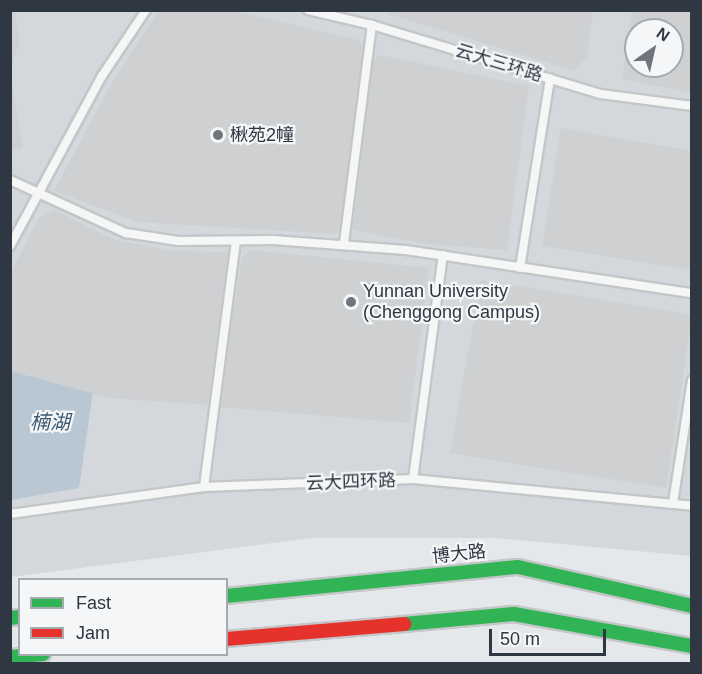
<!DOCTYPE html>
<html>
<head>
<meta charset="utf-8">
<style>
	body { margin:0 }
	#map { position:relative; width:702px; height:674px; overflow:hidden; background:#e5e8ea; font-family:Helvetica,"Noto Sans SC",sans-serif }
	div>[style] { position:absolute }
	[style*='--x'] { left:calc(var(--x)*1px); top:calc(var(--y)*1px); width:calc(var(--w)*1px); rotate:calc(var(--a)*1deg) }
	.built>* { inset:0; background:#d4d8dc }
	.water>* { inset:0; background:#b8c7d2 }
	.building>* { inset:0; background:#ced0d2 }
	.roads { filter:drop-shadow(2px 0 #c4c6c8) drop-shadow(-2px 0 #c4c6c8) drop-shadow(0 2px #c4c6c8) drop-shadow(0 -2px #c4c6c8) }
	.lane>* { height:8px; margin:-4px; padding:0 4px; transform-origin:4px; border-radius:4px; background:#f5f6f6 }
	.fast>* { height:14px; margin:-7px; padding:0 7px; transform-origin:7px; border-radius:7px; background:#30b455 }
	.jam>* { height:14px; margin:-7px; padding:0 7px; transform-origin:7px; border-radius:7px; background:#e5322d }
	.dots>* { width:16px; height:16px; translate:-50% -50%; box-sizing:border-box; border:3px solid #f4f6f8; border-radius:50% }
	span { translate:-50% -50%; white-space:nowrap; text-align:center; line-height:1.15; -webkit-text-stroke:4.5px #f4f6f8; paint-order:stroke }
	.street-label { font-size:18px; color:#2e3742 }
	.poi-label { font-size:18px; color:#2e3742 }
	.left { translate:0 -50%; text-align:left }
	.water-label { font-size:20px; color:#3c5a71; font-style:italic }
	.frame { position:absolute; inset:0; border:12px solid #2e3742; pointer-events:none }
	.legend { position:absolute; left:18px; top:578px; width:210px; height:78px; box-sizing:border-box; background:#f4f6f8; border:2px solid #a5aaaf; margin:0; padding:8px 10px; list-style:none; font-size:18px; color:#2e3742 }
	.legend li { display:flex; align-items:center; gap:12px; height:30px }
	.legend b { width:30px; border:2px solid #a5aaaf }
	.north { position:absolute; left:624px; top:18px; width:60px; height:60px; box-sizing:border-box; background:#f4f6f8; border:2px solid #a5aaaf; border-radius:50%; rotate:34deg; font-size:16px; font-weight:700; line-height:24px; text-align:center; color:#2e3742 }
	.north::after { content:''; display:block; margin:auto; width:21px; height:27px; background:#6e757d; clip-path:polygon(50% 0,100% 100%,50% 72%,0 100%) }
	.scale { position:absolute; left:489px; top:629px; width:117px; height:27px; box-sizing:border-box; border:3px solid #2e3742; border-top:0; padding-left:8px; font-size:18px; line-height:21px; white-space:nowrap; color:#2e3742; -webkit-text-stroke:4px #f4f6f8; paint-order:stroke }
</style>
</head>
<body>
<div id="map">
	<div class="built">
		<div style="clip-path:polygon(evenodd,11px 11px,691px 11px,691px 556px,496px 538px,311px 538px,11px 577px,11px 11px,636px 30px,672px 30px,672px 66px,636px 66px,636px 30px)"></div>
	</div>
	<div class="water">
		<div style="clip-path:polygon(11px 371px,93px 391px,79px 488px,11px 500px)"></div>
	</div>
	<div class="building">
		<div style="clip-path:polygon(10px 10px,14px 10px,20px 39px,11px 68px)"></div>
		<div style="clip-path:polygon(164px 10px,230px 10px,359px 40px,363px 48px,342px 221px,335px 234px,138px 222px,54px 191px,114px 79px,157px 13px)"></div>
		<div style="clip-path:polygon(388px 10px,593px 10px,587px 56px,575px 71px,388px 14px)"></div>
		<div style="clip-path:polygon(evenodd,632px 10px,692px 10px,692px 93px,622px 79px,632px 10px,636px 30px,672px 30px,672px 66px,636px 66px,636px 30px)"></div>
		<div style="clip-path:polygon(380px 55px,529px 86px,507px 250px,425px 244px,353px 230px,373px 62px)"></div>
		<div style="clip-path:polygon(10px 74px,23px 148px,10px 150px)"></div>
		<div style="clip-path:polygon(561px 128px,692px 151px,692px 270px,542px 246px)"></div>
		<div style="clip-path:polygon(54px 210px,113px 239px,173px 251px,228px 252px,208px 405px,110px 398px,10px 371px,10px 273px,40px 217px)"></div>
		<div style="clip-path:polygon(252px 250px,429px 268px,409px 423px,219px 407px,242px 257px)"></div>
		<div style="clip-path:polygon(481px 280px,692px 315px,666px 488px,450px 453px)"></div>
	</div>
	<div class="roads">
		<div class="lane">
			<div style="--x:308;--y:10;--w:66;--a:13.2"></div>
			<div style="--x:372;--y:25;--w:239;--a:16.8"></div>
			<div style="--x:601;--y:94;--w:92;--a:7.5"></div>
			<div style="--x:10;--y:180;--w:128;--a:24.6"></div>
			<div style="--x:126;--y:233;--w:53;--a:8.7"></div>
			<div style="--x:178;--y:241;--w:95;--a:-0.6"></div>
			<div style="--x:273;--y:240;--w:133;--a:4.3"></div>
			<div style="--x:406;--y:250;--w:289;--a:8.6"></div>
			<div style="--x:344;--y:243;--w:220;--a:-82.7"></div>
			<div style="--x:10;--y:246;--w:193;--a:-61.6"></div>
			<div style="--x:102;--y:76;--w:79;--a:-56.3"></div>
			<div style="--x:520;--y:268;--w:192;--a:-81"></div>
			<div style="--x:413;--y:479;--w:226;--a:-82.4"></div>
			<div style="--x:204;--y:487;--w:248;--a:-82.6"></div>
			<div style="--x:673;--y:503;--w:124;--a:-81.2"></div>
			<div style="--x:10;--y:514;--w:196;--a:-7.9"></div>
			<div style="--x:204;--y:487;--w:209;--a:-2.2"></div>
			<div style="--x:413;--y:479;--w:280;--a:5.5"></div>
		</div>
		<div class="fast">
			<div style="--x:226;--y:596;--w:293;--a:-5.7"></div>
			<div style="--x:518;--y:567;--w:178;--a:12.6"></div>
			<div style="--x:10;--y:618;--w:10;--a:-6"></div>
			<div style="--x:404;--y:624;--w:110;--a:-5.2"></div>
			<div style="--x:514;--y:614;--w:181;--a:10.2"></div>
			<div style="--x:10;--y:657;--w:33;--a:-5"></div>
		</div>
		<div class="jam">
			<div style="--x:226;--y:639;--w:179;--a:-4.8"></div>
		</div>
	</div>
	<div class="dots">
		<div style="left:218px;top:135px;background:#6e757d"></div>
		<div style="left:351px;top:302px;background:#6e757d"></div>
	</div>
	<div class="street-label">
		<span style="left:499px;top:63px;rotate:17deg">云大三环路</span>
		<span style="left:351px;top:482px;rotate:-2deg">云大四环路</span>
		<span style="left:459px;top:554px;rotate:-6deg">博大路</span>
	</div>
	<div class="poi-label">
		<span class="left" style="left:230px;top:135px">楸苑2幢</span>
		<span class="left" style="left:363px;top:302px">Yunnan University<br>(Chenggong Campus)</span>
	</div>
	<div class="water-label">
		<span style="left:50px;top:422px">楠湖</span>
	</div>
	<div class="frame"></div>
	<ul class="legend">
	<li><b style="height:8px;background:#30b455"></b>Fast</li>
	<li><b style="height:8px;background:#e5322d"></b>Jam</li>
	</ul>
	<div class="north">N</div>
	<div class="scale">50 m</div>
</div>
</body>
</html>
